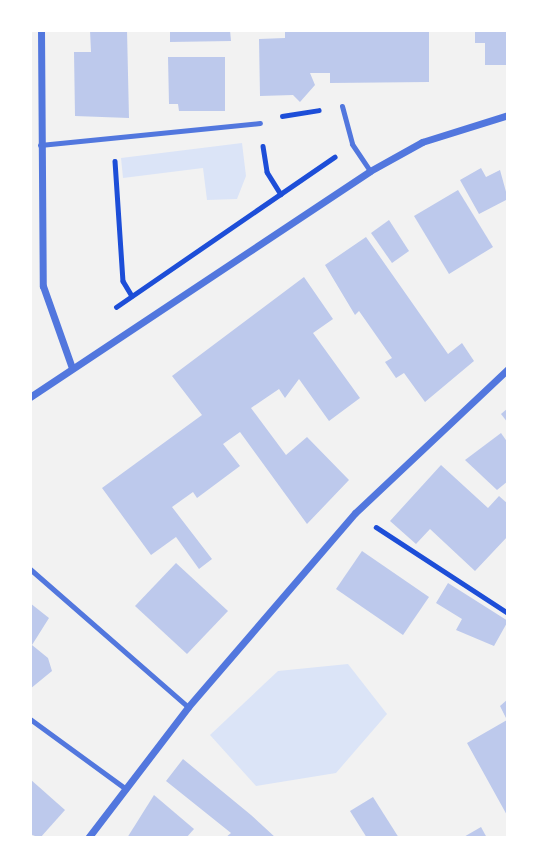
<!DOCTYPE html>
<html>
<head>
<meta charset="utf-8">
<style>
	body { margin:0 }
	#map { position:relative; width:538px; height:868px; overflow:hidden; background:#f2f2f2; font-family:Commissioner,sans-serif }
	div>[style] { position:absolute }
	[style*='--x'] { left:calc(var(--x)*1px); top:calc(var(--y)*1px); width:calc(var(--w)*1px); rotate:calc(var(--a)*1deg) }
	.green>* { inset:0; background:#dbe4f7 }
	.building>* { inset:0; background:#bdc9ec }
	.path>* { height:4.5px; margin:-2.25px; padding:0 2.25px; transform-origin:2.25px; border-radius:2.25px; background:#1d4ed8 }
	.service>* { height:5px; margin:-2.5px; padding:0 2.5px; transform-origin:2.5px; border-radius:2.5px; background:#5277de }
	.minor>* { height:7px; margin:-3.5px; padding:0 3.5px; transform-origin:3.5px; border-radius:3.5px; background:#5277de }
	span { translate:-50% -50%; white-space:nowrap; text-align:center; line-height:1.15; -webkit-text-stroke:6px #fff; paint-order:stroke }
	.frame { position:absolute; inset:0; border:32px solid #fff; pointer-events:none }
</style>
</head>
<body>
<div id="map">
	<div class="green">
		<div style="clip-path:polygon(242px 143px,246px 176px,237px 199px,207px 200px,203px 168px,123px 178px,121px 158px)"></div>
		<div style="clip-path:polygon(348px 664px,387px 714px,336px 773px,256px 786px,210px 735px,278px 671px)"></div>
	</div>
	<div class="building">
		<div style="clip-path:polygon(90px 30px,127px 30px,129px 118px,75px 116px,74px 52px,91px 52px)"></div>
		<div style="clip-path:polygon(170px 30px,230px 30px,231px 41px,170px 42px)"></div>
		<div style="clip-path:polygon(285px 30px,429px 30px,429px 82px,330px 83px,330px 73px,310px 73px,315px 85px,300px 102px,293px 95px,260px 96px,259px 39px,285px 38px)"></div>
		<div style="clip-path:polygon(475px 30px,508px 30px,508px 65px,485px 65px,485px 43px,475px 43px)"></div>
		<div style="clip-path:polygon(168px 57px,225px 57px,225px 111px,179px 111px,178px 104px,169px 104px)"></div>
		<div style="clip-path:polygon(481px 168px,486px 177px,500px 170px,508px 199px,479px 214px,460px 180px)"></div>
		<div style="clip-path:polygon(458px 190px,493px 247px,449px 274px,414px 216px)"></div>
		<div style="clip-path:polygon(389px 220px,409px 251px,392px 263px,371px 233px)"></div>
		<div style="clip-path:polygon(366px 237px,448px 354px,462px 343px,474px 361px,425px 402px,404px 373px,396px 378px,385px 362px,392px 358px,359px 311px,355px 315px,325px 265px)"></div>
		<div style="clip-path:polygon(304px 277px,333px 319px,313px 333px,360px 398px,329px 421px,299px 379px,285px 398px,279px 389px,251px 408px,286px 455px,307px 437px,349px 480px,307px 524px,240px 432px,223px 444px,240px 466px,197px 498px,193px 492px,172px 507px,212px 559px,199px 569px,176px 537px,151px 555px,102px 488px,202px 415px,172px 376px)"></div>
		<div style="clip-path:polygon(508px 408px,508px 423px,501px 414px)"></div>
		<div style="clip-path:polygon(501px 433px,508px 443px,508px 481px,497px 490px,465px 460px)"></div>
		<div style="clip-path:polygon(441px 465px,488px 508px,499px 496px,508px 504px,508px 536px,475px 571px,430px 529px,416px 544px,390px 521px)"></div>
		<div style="clip-path:polygon(362px 551px,429px 597px,403px 635px,336px 589px)"></div>
		<div style="clip-path:polygon(176px 563px,228px 611px,187px 654px,135px 606px)"></div>
		<div style="clip-path:polygon(448px 583px,508px 621px,494px 646px,456px 630px,462px 619px,436px 603px)"></div>
		<div style="clip-path:polygon(30px 603px,49px 618px,32px 645px,48px 658px,52px 671px,30px 689px)"></div>
		<div style="clip-path:polygon(508px 699px,508px 817px,467px 743px,507px 720px,500px 706px)"></div>
		<div style="clip-path:polygon(183px 759px,251px 815px,276px 838px,225px 838px,231px 833px,166px 781px)"></div>
		<div style="clip-path:polygon(30px 779px,65px 810px,40px 838px,30px 834px)"></div>
		<div style="clip-path:polygon(154px 795px,194px 829px,186px 838px,127px 838px)"></div>
		<div style="clip-path:polygon(373px 797px,399px 838px,367px 838px,350px 811px)"></div>
		<div style="clip-path:polygon(481px 827px,487px 838px,462px 838px)"></div>
	</div>
	<div class="path">
		<div style="--x:282;--y:116;--w:37;--a:-9"></div>
		<div style="--x:263;--y:146;--w:26;--a:81"></div>
		<div style="--x:267;--y:172;--w:26;--a:58"></div>
		<div style="--x:115;--y:161;--w:120;--a:86.2"></div>
		<div style="--x:123;--y:281;--w:17;--a:59"></div>
		<div style="--x:116;--y:307;--w:265;--a:-34.5"></div>
		<div style="--x:376;--y:527;--w:158;--a:33.1"></div>
	</div>
	<div class="service">
		<div style="--x:342;--y:106;--w:39;--a:75"></div>
		<div style="--x:352;--y:144;--w:32;--a:56"></div>
		<div style="--x:40;--y:145;--w:221;--a:-5.7"></div>
		<div style="--x:30;--y:569;--w:210;--a:41.1"></div>
		<div style="--x:30;--y:719;--w:119;--a:36.1"></div>
	</div>
	<div class="minor">
		<div style="--x:41;--y:30;--w:256;--a:89.6"></div>
		<div style="--x:43;--y:286;--w:87;--a:70.5"></div>
		<div style="--x:30;--y:397;--w:408;--a:-33.6"></div>
		<div style="--x:370;--y:171;--w:60;--a:-29.1"></div>
		<div style="--x:422;--y:142;--w:90;--a:-17.4"></div>
		<div style="--x:88;--y:838;--w:165;--a:-52.6"></div>
		<div style="--x:188;--y:707;--w:256;--a:-49.3"></div>
		<div style="--x:355;--y:513;--w:210;--a:-43.3"></div>
	</div>
	<div class="frame"></div>
</div>
</body>
</html>
